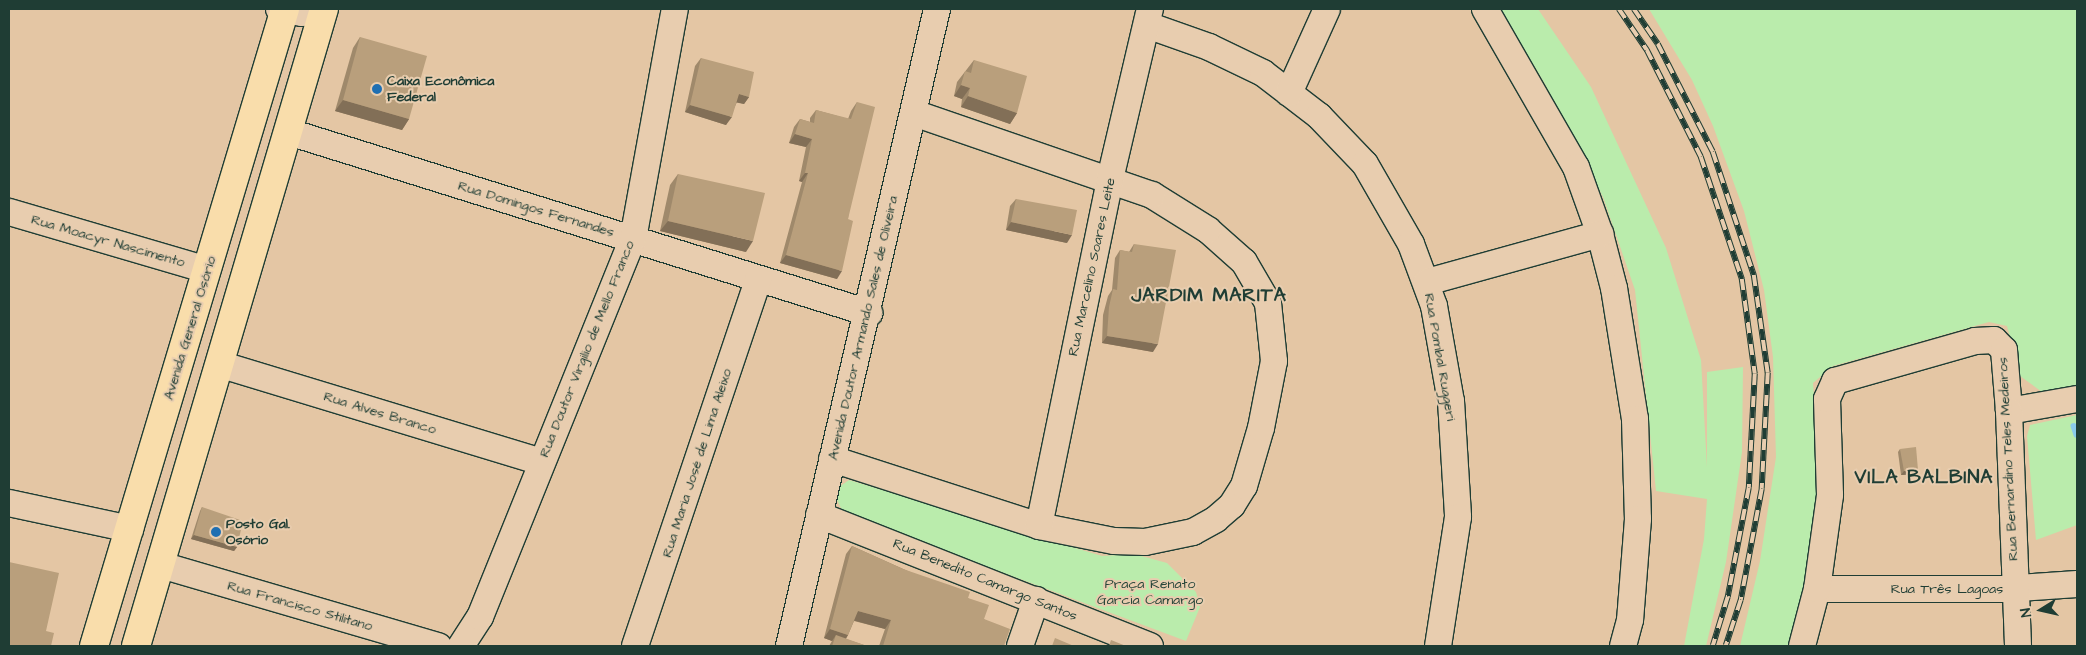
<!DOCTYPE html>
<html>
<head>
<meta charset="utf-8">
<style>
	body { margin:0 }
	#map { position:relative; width:2086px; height:655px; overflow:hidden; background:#e4c6a4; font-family:"Architects Daughter",sans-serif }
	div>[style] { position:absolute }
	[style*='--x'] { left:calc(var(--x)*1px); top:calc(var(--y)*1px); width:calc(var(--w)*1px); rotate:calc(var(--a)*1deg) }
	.green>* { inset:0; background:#baecac }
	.stream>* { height:5.5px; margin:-2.75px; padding:0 2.75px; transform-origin:2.75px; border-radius:2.75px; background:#8acbec }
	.roads { filter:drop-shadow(1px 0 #1f3d34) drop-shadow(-1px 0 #1f3d34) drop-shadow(0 1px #1f3d34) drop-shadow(0 -1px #1f3d34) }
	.minor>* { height:26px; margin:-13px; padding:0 13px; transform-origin:13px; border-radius:13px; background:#e8cdaf }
	.major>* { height:28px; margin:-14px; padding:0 14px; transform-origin:14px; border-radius:14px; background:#f9ddab }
	.rail>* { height:5.5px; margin-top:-2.75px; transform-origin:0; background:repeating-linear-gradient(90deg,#e8cdaf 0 11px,#1f3d34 0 22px); box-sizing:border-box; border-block:1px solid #1f3d34 }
	.wall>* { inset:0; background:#9f896b }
	.shaded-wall>* { inset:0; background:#826f57 }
	.building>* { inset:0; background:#b99f7c }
	.dots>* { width:14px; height:14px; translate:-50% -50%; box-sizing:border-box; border:2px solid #e8cdaf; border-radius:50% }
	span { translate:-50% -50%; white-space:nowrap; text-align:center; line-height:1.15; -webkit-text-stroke:4px #e8cdaf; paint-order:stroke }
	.poi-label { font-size:14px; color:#1f3d34; font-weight:700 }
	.left { translate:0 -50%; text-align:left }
	.street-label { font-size:14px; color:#1f3d34 }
	.park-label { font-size:14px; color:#27463a }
	.district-label { font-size:19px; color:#1f3d34; font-weight:700; letter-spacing:1px }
	.frame { position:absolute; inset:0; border:10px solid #1f3d34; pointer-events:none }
	.north { position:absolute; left:2016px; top:585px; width:50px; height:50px; -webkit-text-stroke:4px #e8cdaf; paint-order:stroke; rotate:260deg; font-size:14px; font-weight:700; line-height:20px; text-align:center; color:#1f3d34 }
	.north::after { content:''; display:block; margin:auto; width:18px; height:22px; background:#1f3d34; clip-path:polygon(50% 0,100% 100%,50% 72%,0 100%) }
</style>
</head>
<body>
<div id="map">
	<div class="green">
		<div style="clip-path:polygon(1500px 9px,1538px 9px,1591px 87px,1666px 248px,1701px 360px,1707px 467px,1707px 372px,1743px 367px,1742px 452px,1726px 562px,1706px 646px,1684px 646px,1704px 539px,1707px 499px,1656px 491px,1635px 290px,1603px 197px,1545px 84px)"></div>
		<div style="clip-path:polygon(1649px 9px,2077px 9px,2077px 387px,2045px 394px,2020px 376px,2007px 326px,1989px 322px,1833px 366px,1813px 383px,1821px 486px,1807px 582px,1789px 646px,1740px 646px,1760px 561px,1776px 457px,1773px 357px,1764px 290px,1744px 211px,1713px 126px,1692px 80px)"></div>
		<div style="clip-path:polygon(2077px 415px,2077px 525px,2036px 540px,2027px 436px,2030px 425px)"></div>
		<div style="clip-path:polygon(849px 480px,1102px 556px,1134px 554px,1167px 563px,1196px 592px,1200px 607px,1186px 641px,860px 519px,842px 510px,837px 500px,839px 487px)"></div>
	</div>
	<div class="stream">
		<div style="--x:2074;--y:426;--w:9;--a:72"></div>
	</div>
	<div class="roads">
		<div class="minor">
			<div style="--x:279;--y:9;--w:23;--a:10"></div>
			<div style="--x:302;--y:13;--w:16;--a:-15"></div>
			<div style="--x:1485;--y:9;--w:182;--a:60.1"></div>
			<div style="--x:1576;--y:167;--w:71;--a:70.3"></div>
			<div style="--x:1600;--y:234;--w:56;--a:75.5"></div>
			<div style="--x:1614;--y:288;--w:133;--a:80.9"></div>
			<div style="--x:1635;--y:419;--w:100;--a:88.3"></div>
			<div style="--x:1638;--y:519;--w:101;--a:94.5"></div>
			<div style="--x:1630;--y:620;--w:27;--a:105"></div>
			<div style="--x:1147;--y:25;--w:66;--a:19.5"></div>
			<div style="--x:1209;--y:47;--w:60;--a:25.7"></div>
			<div style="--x:1263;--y:73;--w:71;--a:37.5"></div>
			<div style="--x:1319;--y:116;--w:66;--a:46.2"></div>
			<div style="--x:1365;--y:164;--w:92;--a:60.1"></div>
			<div style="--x:1411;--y:244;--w:66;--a:69.6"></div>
			<div style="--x:1434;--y:306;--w:97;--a:79.9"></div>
			<div style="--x:1451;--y:401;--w:116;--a:86.5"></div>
			<div style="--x:1458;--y:517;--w:131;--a:98.8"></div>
			<div style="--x:1289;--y:93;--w:92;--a:-65.7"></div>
			<div style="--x:289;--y:132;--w:608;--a:17.33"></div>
			<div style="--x:9;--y:212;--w:206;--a:16.3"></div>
			<div style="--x:1427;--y:282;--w:180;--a:-15.5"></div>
			<div style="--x:219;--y:364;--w:337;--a:16.9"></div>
			<div style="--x:2009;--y:411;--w:69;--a:-10"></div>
			<div style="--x:832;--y:459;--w:218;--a:17.9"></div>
			<div style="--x:1039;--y:526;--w:76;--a:11.3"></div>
			<div style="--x:1114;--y:541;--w:31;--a:2"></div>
			<div style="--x:1145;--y:542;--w:49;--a:-11.8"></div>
			<div style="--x:1193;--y:532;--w:26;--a:-29"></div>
			<div style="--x:1216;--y:519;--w:21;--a:-41"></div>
			<div style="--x:1232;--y:505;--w:22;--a:-58"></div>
			<div style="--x:1244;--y:486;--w:60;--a:-73.7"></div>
			<div style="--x:1261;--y:428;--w:68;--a:-79"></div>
			<div style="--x:1274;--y:361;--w:58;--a:-95.9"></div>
			<div style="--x:1268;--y:303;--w:48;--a:-120.3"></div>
			<div style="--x:1244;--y:262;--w:48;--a:-138.4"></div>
			<div style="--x:1208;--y:230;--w:66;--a:-148"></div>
			<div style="--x:1152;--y:195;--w:252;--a:-161"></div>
			<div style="--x:9;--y:503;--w:124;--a:12.1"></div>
			<div style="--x:819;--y:515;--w:356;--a:21.6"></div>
			<div style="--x:1039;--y:526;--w:354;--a:-78.4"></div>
			<div style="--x:1110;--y:179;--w:175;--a:-76.8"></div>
			<div style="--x:161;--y:565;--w:289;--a:16.3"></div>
			<div style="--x:1817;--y:589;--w:187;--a:0"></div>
			<div style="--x:2004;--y:589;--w:73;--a:-3.9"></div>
			<div style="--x:461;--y:646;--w:35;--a:-57"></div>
			<div style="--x:480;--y:617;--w:408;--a:-68"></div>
			<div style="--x:633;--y:239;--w:234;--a:-79.7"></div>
			<div style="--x:635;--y:646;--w:386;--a:-71.4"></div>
			<div style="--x:789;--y:646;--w:654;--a:-76.92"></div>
			<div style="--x:1020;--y:646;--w:49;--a:-70.8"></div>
			<div style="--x:1802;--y:646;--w:59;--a:-75.3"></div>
			<div style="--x:1817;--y:589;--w:95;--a:-82.1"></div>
			<div style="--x:1830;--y:495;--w:96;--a:-91.8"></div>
			<div style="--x:1827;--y:399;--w:20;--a:-66"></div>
			<div style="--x:1835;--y:381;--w:146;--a:-15.9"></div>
			<div style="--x:1975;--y:341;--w:19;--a:-3"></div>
			<div style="--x:1994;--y:340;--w:14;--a:45"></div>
			<div style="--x:2004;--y:350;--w:61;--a:85.3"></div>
			<div style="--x:2009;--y:411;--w:235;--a:87.8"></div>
		</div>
		<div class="major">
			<div style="--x:94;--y:646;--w:665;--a:-73.31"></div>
			<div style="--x:136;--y:646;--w:664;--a:-73.56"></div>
		</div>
	</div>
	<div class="rail">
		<div style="--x:1619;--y:9;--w:50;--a:55.7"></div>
		<div style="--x:1647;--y:50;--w:120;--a:63.2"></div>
		<div style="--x:1701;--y:157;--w:129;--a:71.4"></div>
		<div style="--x:1742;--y:279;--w:96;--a:82.2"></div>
		<div style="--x:1755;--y:374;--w:114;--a:93"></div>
		<div style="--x:1749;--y:488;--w:111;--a:100.9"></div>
		<div style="--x:1728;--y:597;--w:51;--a:107"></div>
		<div style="--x:1634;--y:9;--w:42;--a:55.6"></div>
		<div style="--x:1658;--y:44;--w:121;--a:63"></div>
		<div style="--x:1713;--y:152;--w:130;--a:71.6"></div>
		<div style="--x:1754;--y:275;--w:99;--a:81.9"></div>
		<div style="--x:1768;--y:373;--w:116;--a:93"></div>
		<div style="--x:1762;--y:489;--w:113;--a:100.7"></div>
		<div style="--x:1741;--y:600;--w:48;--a:108.1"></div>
	</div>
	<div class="wall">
		<div style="clip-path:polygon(360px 37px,409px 119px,402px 130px,335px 111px,353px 48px)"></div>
		<div style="clip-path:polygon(701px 58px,749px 97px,744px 104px,737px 102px,726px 125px,685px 112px,695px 66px)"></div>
		<div style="clip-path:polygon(974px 60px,1017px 113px,1010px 124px,961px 107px,962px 99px,954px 96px,957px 82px)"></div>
		<div style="clip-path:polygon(857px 102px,848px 219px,837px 279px,780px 263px,802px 182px,799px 181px,806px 147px,789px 143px,794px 127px,800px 119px,810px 122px,810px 118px,816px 110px,848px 119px,851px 111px)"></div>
		<div style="clip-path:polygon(678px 174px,746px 252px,660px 231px,670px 185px)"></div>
		<div style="clip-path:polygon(1016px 199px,1067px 243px,1006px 230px,1010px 206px)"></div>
		<div style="clip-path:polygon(1134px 244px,1153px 352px,1102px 343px,1103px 315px,1108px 296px,1112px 290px,1115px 258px,1120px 250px,1129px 252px)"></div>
		<div style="clip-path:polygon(1900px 449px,1916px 474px,1901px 475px,1898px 452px)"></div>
		<div style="clip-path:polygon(202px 507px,237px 547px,234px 551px,191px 539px,200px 511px)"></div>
		<div style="clip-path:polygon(852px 546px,968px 598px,984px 619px,1004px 646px,879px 646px,885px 629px,854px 621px,848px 635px,846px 639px,867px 646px,829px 646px,832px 641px,824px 638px,846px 554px)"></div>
	</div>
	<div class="shaded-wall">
		<div style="clip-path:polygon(961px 85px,970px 88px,962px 99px,954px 96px)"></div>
		<div style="clip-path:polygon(739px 94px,749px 97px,744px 104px,734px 102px)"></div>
		<div style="clip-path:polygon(968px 96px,1017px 113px,1010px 124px,961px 107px)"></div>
		<div style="clip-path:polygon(343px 100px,409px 119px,402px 130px,335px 111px)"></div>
		<div style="clip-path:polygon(690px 105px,732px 117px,726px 125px,685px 112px)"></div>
		<div style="clip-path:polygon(795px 134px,812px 139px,806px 147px,789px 143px)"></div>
		<div style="clip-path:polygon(805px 173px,808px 173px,802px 182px,799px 181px)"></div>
		<div style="clip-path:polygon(668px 221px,753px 241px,746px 252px,660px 231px)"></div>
		<div style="clip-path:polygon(1011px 222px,1072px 235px,1067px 243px,1006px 230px)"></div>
		<div style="clip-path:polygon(786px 255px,842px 271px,837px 279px,780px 263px)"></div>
		<div style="clip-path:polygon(1107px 336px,1158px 344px,1153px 352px,1102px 343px)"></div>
		<div style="clip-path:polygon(1918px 470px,1916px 474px,1901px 475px,1904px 471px)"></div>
		<div style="clip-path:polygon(194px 535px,237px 547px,234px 551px,191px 539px)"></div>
		<div style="clip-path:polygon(858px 611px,891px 620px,885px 629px,852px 620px)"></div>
		<div style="clip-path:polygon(830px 629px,848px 635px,842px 644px,836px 635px,832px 641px,824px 638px)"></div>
	</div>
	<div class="building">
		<div style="clip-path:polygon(360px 37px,427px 56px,409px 119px,343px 100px)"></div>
		<div style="clip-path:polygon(701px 58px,754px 72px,749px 97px,739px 94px,732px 117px,690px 105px)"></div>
		<div style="clip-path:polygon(974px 60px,1027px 76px,1017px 113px,968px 96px,970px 88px,961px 85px,965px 71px,971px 73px)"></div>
		<div style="clip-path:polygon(857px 102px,875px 107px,848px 219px,853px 221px,842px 271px,786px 255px,808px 173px,805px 173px,812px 139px,795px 134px,800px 119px,814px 123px,816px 110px,851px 119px)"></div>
		<div style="clip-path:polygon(678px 174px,765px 193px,753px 241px,668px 221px)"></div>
		<div style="clip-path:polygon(1016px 199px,1077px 210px,1072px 235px,1011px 222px)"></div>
		<div style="clip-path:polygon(1134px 244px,1176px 250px,1158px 344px,1107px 336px,1109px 307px,1113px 289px,1117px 290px,1120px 250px,1132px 252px)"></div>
		<div style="clip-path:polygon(1916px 447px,1918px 470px,1904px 471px,1900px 449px)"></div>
		<div style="clip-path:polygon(202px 507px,243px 521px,237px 547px,194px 535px)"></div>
		<div style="clip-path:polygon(852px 546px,903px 569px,970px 592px,968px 598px,989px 605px,984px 619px,1010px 629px,1004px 646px,883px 646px,891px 620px,858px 611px,848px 635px,830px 629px)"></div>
		<div style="clip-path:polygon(9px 562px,59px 573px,46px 631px,54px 633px,51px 646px,9px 646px,9px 623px,10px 618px,9px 617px)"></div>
		<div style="clip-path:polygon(836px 635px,867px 646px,832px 646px)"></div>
		<div style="clip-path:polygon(1055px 638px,1074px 646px,1052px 646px)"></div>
		<div style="clip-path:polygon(1111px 640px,1126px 646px,1109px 646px)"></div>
	</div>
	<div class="dots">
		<div style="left:377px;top:89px;background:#1f6fb2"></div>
		<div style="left:216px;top:532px;background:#1f6fb2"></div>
	</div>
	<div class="poi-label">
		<span class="left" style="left:387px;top:89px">Caixa Econômica<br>Federal</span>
		<span class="left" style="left:226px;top:532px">Posto Gal.<br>Osório</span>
	</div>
	<div class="street-label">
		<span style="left:536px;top:209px;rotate:17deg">Rua Domingos Fernandes</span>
		<span style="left:108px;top:241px;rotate:16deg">Rua Moacyr Nascimento</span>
		<span style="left:1092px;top:267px;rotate:-78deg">Rua Marcelino Soares Leite</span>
		<span style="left:190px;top:328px;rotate:-73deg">Avenida General Osório</span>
		<span style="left:863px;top:328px;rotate:-77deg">Avenida Doutor Armando Sales de Oliveira</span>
		<span style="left:587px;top:349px;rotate:-68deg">Rua Doutor Virgilio de Mello Franco</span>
		<span style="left:1440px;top:357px;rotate:80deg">Rua Pombal Ruggeri</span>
		<span style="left:380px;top:413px;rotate:17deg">Rua Alves Branco</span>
		<span style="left:2008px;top:459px;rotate:-93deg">Rua Bernardino Teles Medeiros</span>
		<span style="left:697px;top:463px;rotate:-72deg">Rua Maria José de Lima Aleixo</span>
		<span style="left:985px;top:580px;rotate:22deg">Rua Benedito Camargo Santos</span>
		<span style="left:1947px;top:589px">Rua Três Lagoas</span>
		<span style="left:300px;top:606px;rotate:16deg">Rua Francisco Stilitano</span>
	</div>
	<div class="park-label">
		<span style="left:1150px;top:592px">Praça Renato<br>Garcia Camargo</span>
	</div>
	<div class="district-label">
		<span style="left:1209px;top:296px">JARDIM MARITA</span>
		<span style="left:1924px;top:478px">VILA BALBINA</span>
	</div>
	<div class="frame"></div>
	<div class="north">N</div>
</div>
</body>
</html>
